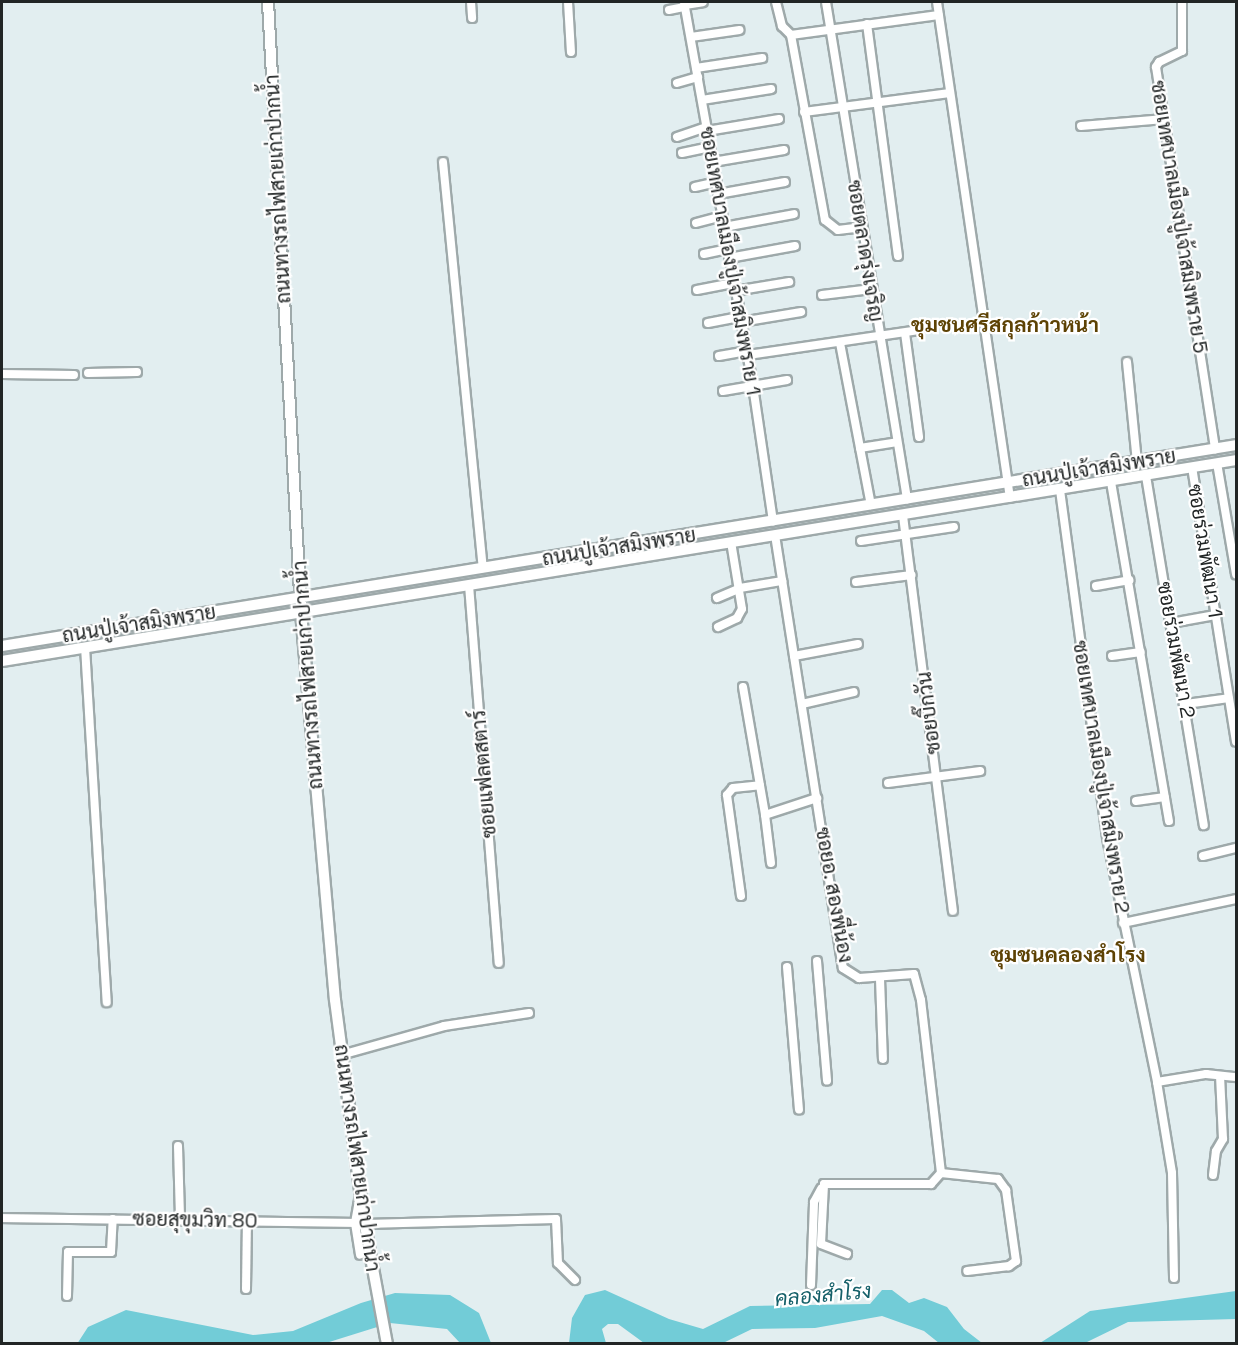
<!DOCTYPE html>
<html>
<head>
<meta charset="utf-8">
<style>
	body { margin:0 }
	#map { position:relative; width:1238px; height:1345px; overflow:hidden; background:#e2eef0; font-family:"Space Grotesk",Sarabun,sans-serif }
	div>[style] { position:absolute }
	[style*='--x'] { left:calc(var(--x)*1px); top:calc(var(--y)*1px); width:calc(var(--w)*1px); rotate:calc(var(--a)*1deg) }
	.water>* { inset:0; background:#72ccd7 }
	.roads { filter:drop-shadow(2px 0 #9ea9aa) drop-shadow(-2px 0 #9ea9aa) drop-shadow(0 2px #9ea9aa) drop-shadow(0 -2px #9ea9aa) }
	.minor>* { height:8px; margin:-4px; padding:0 4px; transform-origin:4px; border-radius:4px; background:#fff }
	.secondary>* { height:10px; margin:-5px; padding:0 5px; transform-origin:5px; border-radius:5px; background:#fff }
	span { translate:-50% -50%; white-space:nowrap; text-align:center; line-height:1.15; -webkit-text-stroke:4.5px #fff; paint-order:stroke }
	.street-label { font-size:20px; color:#212525 }
	.neighbourhood-label { font-size:21px; color:#5d4204; font-weight:700 }
	.water-label { font-size:21px; color:#156069; font-style:italic }
	.frame { position:absolute; inset:0; border:3px solid #212525; pointer-events:none }
</style>
</head>
<body>
<div id="map">
	<div class="water">
		<div style="clip-path:polygon(605px 1290px,669px 1319px,703px 1329px,750px 1306px,870px 1304px,882px 1290px,892px 1290px,909px 1303px,924px 1298px,947px 1307px,964px 1329px,982px 1343px,939px 1343px,924px 1331px,882px 1316px,815px 1328px,752px 1329px,721px 1344px,644px 1343px,618px 1324px,608px 1324px,602px 1329px,606px 1343px,569px 1343px,572px 1318px,585px 1295px)"></div>
		<div style="clip-path:polygon(1236px 1291px,1236px 1319px,1128px 1322px,1085px 1343px,1040px 1343px,1090px 1311px)"></div>
		<div style="clip-path:polygon(395px 1293px,450px 1295px,479px 1313px,491px 1343px,460px 1343px,447px 1329px,390px 1323px,326px 1343px,77px 1344px,88px 1327px,126px 1310px,253px 1335px,293px 1331px,361px 1303px)"></div>
	</div>
	<div class="roads">
		<div class="minor">
			<div style="--x:471;--y:2;--w:16;--a:86"></div>
			<div style="--x:568;--y:2;--w:50;--a:86.6"></div>
			<div style="--x:684;--y:2;--w:390;--a:79.8"></div>
			<div style="--x:753;--y:386;--w:137;--a:81.6"></div>
			<div style="--x:776;--y:2;--w:25;--a:76"></div>
			<div style="--x:782;--y:26;--w:13;--a:45"></div>
			<div style="--x:791;--y:35;--w:149;--a:-7.7"></div>
			<div style="--x:826;--y:2;--w:504;--a:80.74"></div>
			<div style="--x:937;--y:2;--w:501;--a:81.63"></div>
			<div style="--x:1182;--y:2;--w:49;--a:90"></div>
			<div style="--x:1182;--y:51;--w:25;--a:154"></div>
			<div style="--x:1159;--y:62;--w:6;--a:121"></div>
			<div style="--x:1156;--y:67;--w:387;--a:81.2"></div>
			<div style="--x:685;--y:5;--w:18;--a:-9"></div>
			<div style="--x:669;--y:10;--w:16;--a:-11"></div>
			<div style="--x:867;--y:24;--w:234;--a:82.4"></div>
			<div style="--x:791;--y:35;--w:188;--a:79.6"></div>
			<div style="--x:825;--y:220;--w:16;--a:38"></div>
			<div style="--x:838;--y:230;--w:23;--a:-7"></div>
			<div style="--x:691;--y:37;--w:49;--a:-8.3"></div>
			<div style="--x:696;--y:68;--w:67;--a:-8.6"></div>
			<div style="--x:677;--y:83;--w:22;--a:-16"></div>
			<div style="--x:702;--y:100;--w:70;--a:-9.1"></div>
			<div style="--x:804;--y:112;--w:147;--a:-7.4"></div>
			<div style="--x:1081;--y:126;--w:84;--a:-4.8"></div>
			<div style="--x:707;--y:131;--w:73;--a:-9.5"></div>
			<div style="--x:677;--y:137;--w:31;--a:-19"></div>
			<div style="--x:682;--y:153;--w:29;--a:-12"></div>
			<div style="--x:443;--y:162;--w:408;--a:84.4"></div>
			<div style="--x:713;--y:162;--w:72;--a:-9.6"></div>
			<div style="--x:695;--y:187;--w:22;--a:-13"></div>
			<div style="--x:718;--y:194;--w:68;--a:-10.2"></div>
			<div style="--x:696;--y:223;--w:27;--a:-15"></div>
			<div style="--x:724;--y:227;--w:71;--a:-10.5"></div>
			<div style="--x:704;--y:254;--w:25;--a:-12"></div>
			<div style="--x:729;--y:258;--w:67;--a:-10.3"></div>
			<div style="--x:697;--y:290;--w:38;--a:-11"></div>
			<div style="--x:735;--y:291;--w:55;--a:-9.5"></div>
			<div style="--x:822;--y:295;--w:50;--a:-6.8"></div>
			<div style="--x:741;--y:322;--w:61;--a:-9.5"></div>
			<div style="--x:708;--y:323;--w:33;--a:-11"></div>
			<div style="--x:905;--y:333;--w:105;--a:82.3"></div>
			<div style="--x:840;--y:343;--w:165;--a:79.2"></div>
			<div style="--x:748;--y:355;--w:173;--a:-8.3"></div>
			<div style="--x:719;--y:356;--w:28;--a:-10"></div>
			<div style="--x:1127;--y:362;--w:100;--a:84.3"></div>
			<div style="--x:88;--y:373;--w:49;--a:-1.2"></div>
			<div style="--x:2;--y:374;--w:72;--a:0.8"></div>
			<div style="--x:723;--y:391;--w:65;--a:-9.8"></div>
			<div style="--x:860;--y:448;--w:36;--a:-9"></div>
			<div style="--x:1217;--y:463;--w:113;--a:80.3"></div>
			<div style="--x:1192;--y:467;--w:278;--a:80.9"></div>
			<div style="--x:1146;--y:476;--w:354;--a:80.6"></div>
			<div style="--x:1111;--y:482;--w:344;--a:80.3"></div>
			<div style="--x:1060;--y:490;--w:351;--a:82.3"></div>
			<div style="--x:1107;--y:838;--w:249;--a:78.4"></div>
			<div style="--x:1157;--y:1082;--w:92;--a:80.6"></div>
			<div style="--x:1172;--y:1173;--w:105;--a:88.9"></div>
			<div style="--x:903;--y:516;--w:398;--a:82.8"></div>
			<div style="--x:775;--y:535;--w:438;--a:81.1"></div>
			<div style="--x:843;--y:968;--w:19;--a:32"></div>
			<div style="--x:859;--y:978;--w:55;--a:-4.2"></div>
			<div style="--x:914;--y:974;--w:27;--a:75"></div>
			<div style="--x:921;--y:1000;--w:174;--a:83.4"></div>
			<div style="--x:941;--y:1173;--w:57;--a:6"></div>
			<div style="--x:998;--y:1179;--w:14;--a:54"></div>
			<div style="--x:1006;--y:1190;--w:72;--a:82"></div>
			<div style="--x:1016;--y:1261;--w:9;--a:144"></div>
			<div style="--x:1009;--y:1266;--w:42;--a:173.2"></div>
			<div style="--x:861;--y:541;--w:94;--a:-8.6"></div>
			<div style="--x:856;--y:582;--w:56;--a:-7.1"></div>
			<div style="--x:469;--y:585;--w:379;--a:85.5"></div>
			<div style="--x:1096;--y:586;--w:34;--a:-10"></div>
			<div style="--x:717;--y:598;--w:25;--a:-23"></div>
			<div style="--x:740;--y:588;--w:43;--a:-9.5"></div>
			<div style="--x:1171;--y:623;--w:45;--a:-10.3"></div>
			<div style="--x:718;--y:627;--w:21;--a:-25"></div>
			<div style="--x:737;--y:618;--w:10;--a:-61"></div>
			<div style="--x:742;--y:609;--w:68;--a:-99.3"></div>
			<div style="--x:85;--y:647;--w:356;--a:86.5"></div>
			<div style="--x:794;--y:656;--w:65;--a:-10.6"></div>
			<div style="--x:1112;--y:656;--w:29;--a:-8"></div>
			<div style="--x:743;--y:687;--w:130;--a:80.2"></div>
			<div style="--x:802;--y:704;--w:53;--a:-13"></div>
			<div style="--x:1186;--y:704;--w:43;--a:-7.9"></div>
			<div style="--x:888;--y:783;--w:93;--a:-7.4"></div>
			<div style="--x:1136;--y:801;--w:29;--a:-8"></div>
			<div style="--x:1203;--y:856;--w:34;--a:-14"></div>
			<div style="--x:771;--y:863;--w:48;--a:-97.1"></div>
			<div style="--x:765;--y:815;--w:55;--a:-18.1"></div>
			<div style="--x:741;--y:896;--w:102;--a:-97.9"></div>
			<div style="--x:727;--y:795;--w:9;--a:-49"></div>
			<div style="--x:733;--y:788;--w:27;--a:-6"></div>
			<div style="--x:1123;--y:923;--w:116;--a:-12"></div>
			<div style="--x:817;--y:961;--w:120;--a:85.2"></div>
			<div style="--x:787;--y:967;--w:143;--a:85.2"></div>
			<div style="--x:880;--y:979;--w:80;--a:87.9"></div>
			<div style="--x:341;--y:1055;--w:107;--a:-15.7"></div>
			<div style="--x:444;--y:1026;--w:86;--a:-8.7"></div>
			<div style="--x:1157;--y:1082;--w:50;--a:-9.3"></div>
			<div style="--x:1206;--y:1074;--w:30;--a:6"></div>
			<div style="--x:178;--y:1146;--w:73;--a:88.4"></div>
			<div style="--x:1213;--y:1175;--w:24;--a:-83"></div>
			<div style="--x:1216;--y:1151;--w:14;--a:-60"></div>
			<div style="--x:1223;--y:1139;--w:63;--a:-92.7"></div>
			<div style="--x:2;--y:1218;--w:353;--a:0.8"></div>
			<div style="--x:355;--y:1223;--w:32;--a:81"></div>
			<div style="--x:355;--y:1223;--w:28;--a:-80"></div>
			<div style="--x:365;--y:1224;--w:191;--a:-1.5"></div>
			<div style="--x:556;--y:1219;--w:44;--a:87.4"></div>
			<div style="--x:558;--y:1263;--w:24;--a:45"></div>
			<div style="--x:847;--y:1254;--w:28;--a:-159"></div>
			<div style="--x:821;--y:1244;--w:60;--a:-87.1"></div>
			<div style="--x:824;--y:1184;--w:107;--a:0"></div>
			<div style="--x:931;--y:1184;--w:15;--a:-48"></div>
			<div style="--x:811;--y:1285;--w:83;--a:-87.9"></div>
			<div style="--x:814;--y:1202;--w:15;--a:-62"></div>
			<div style="--x:246;--y:1289;--w:69;--a:-89.2"></div>
			<div style="--x:67;--y:1296;--w:44;--a:-88.7"></div>
			<div style="--x:68;--y:1252;--w:43;--a:0"></div>
			<div style="--x:111;--y:1252;--w:33;--a:-87"></div>
		</div>
		<div class="secondary">
			<div style="--x:268;--y:2;--w:611;--a:86.9"></div>
			<div style="--x:301;--y:612;--w:389;--a:85"></div>
			<div style="--x:335;--y:1000;--w:222;--a:82.5"></div>
			<div style="--x:364;--y:1220;--w:126;--a:79.5"></div>
			<div style="--x:2;--y:646;--w:1250;--a:-9.25"></div>
			<div style="--x:2;--y:661;--w:1250;--a:-9.25"></div>
		</div>
	</div>
	<div class="street-label">
		<span style="left:278px;top:189px;rotate:-93deg">ถนนทางรถไฟสายเก่าปากน้ำ</span>
		<span style="left:1179px;top:217px;rotate:81deg">ซอยเทศบาลเมืองปู่เจ้าสมิงพราย 5</span>
		<span style="left:865px;top:251px;rotate:81deg">ซอยตลาดรุ่งเจริญ</span>
		<span style="left:730px;top:261px;rotate:80deg">ซอยเทศบาลเมืองปู่เจ้าสมิงพราย 1</span>
		<span style="left:1099px;top:468px;rotate:-9deg">ถนนปู่เจ้าสมิงพราย</span>
		<span style="left:619px;top:547px;rotate:-9deg">ถนนปู่เจ้าสมิงพราย</span>
		<span style="left:1205px;top:551px;rotate:81deg">ซอยร่วมพัฒนา 1</span>
		<span style="left:139px;top:624px;rotate:-9deg">ถนนปู่เจ้าสมิงพราย</span>
		<span style="left:1176px;top:650px;rotate:80deg">ซอยร่วมพัฒนา 2</span>
		<span style="left:308px;top:675px;rotate:-94deg">ถนนทางรถไฟสายเก่าปากน้ำ</span>
		<span style="left:929px;top:713px;rotate:-97deg">ซอยบิ๊กวัน</span>
		<span style="left:484px;top:774px;rotate:-95deg">ซอยแฟลตสตาร์</span>
		<span style="left:1101px;top:777px;rotate:81deg">ซอยเทศบาลเมืองปู่เจ้าสมิงพราย 2</span>
		<span style="left:834px;top:895px;rotate:80deg">ซอยอ. สองพี่น้อง</span>
		<span style="left:357px;top:1158px;rotate:82deg">ถนนทางรถไฟสายเก่าปากน้ำ</span>
		<span style="left:195px;top:1220px;rotate:1deg">ซอยสุขุมวิท 80</span>
	</div>
	<div class="neighbourhood-label">
		<span style="left:1005px;top:325px">ชุมชนศรีสกุลก้าวหน้า</span>
		<span style="left:1068px;top:955px">ชุมชนคลองสำโรง</span>
	</div>
	<div class="water-label">
		<span style="left:823px;top:1295px;rotate:-5deg">คลองสำโรง</span>
	</div>
	<div class="frame"></div>
</div>
</body>
</html>
